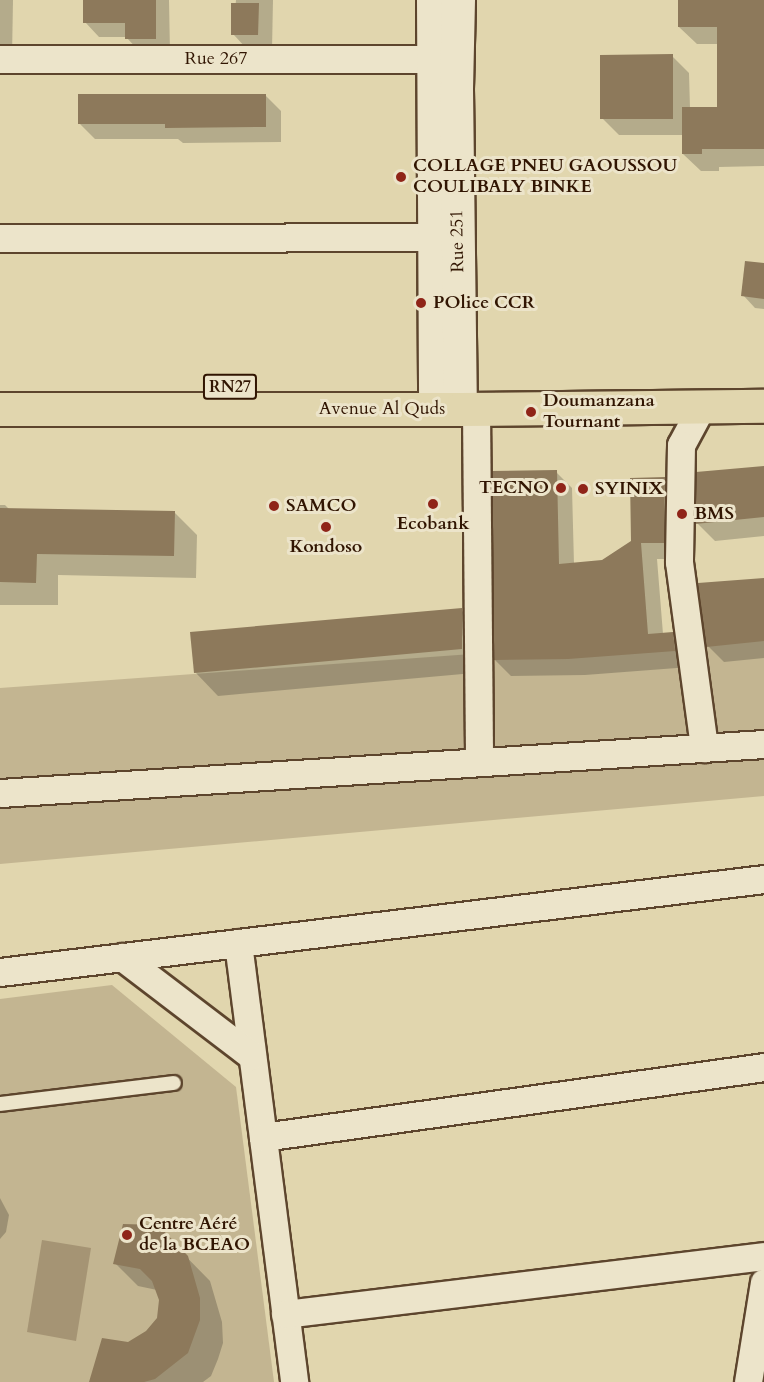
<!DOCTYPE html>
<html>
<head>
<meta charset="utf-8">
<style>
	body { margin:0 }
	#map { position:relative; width:764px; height:1382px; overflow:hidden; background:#e1d6ae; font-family:Cardo,serif }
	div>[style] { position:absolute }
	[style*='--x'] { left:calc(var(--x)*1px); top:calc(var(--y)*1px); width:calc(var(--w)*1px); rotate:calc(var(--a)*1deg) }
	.green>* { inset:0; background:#c3b591 }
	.water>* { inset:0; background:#a59474 }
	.shadow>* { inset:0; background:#0003 }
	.building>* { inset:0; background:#8d795b }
	.roads { filter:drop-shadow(2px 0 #5d452d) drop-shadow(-2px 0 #5d452d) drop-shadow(0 2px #5d452d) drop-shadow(0 -2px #5d452d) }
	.service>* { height:14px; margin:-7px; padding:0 7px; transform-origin:7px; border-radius:7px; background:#ece4ca }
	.minor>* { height:27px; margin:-13.5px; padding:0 13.5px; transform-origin:13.5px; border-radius:13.5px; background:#ece4ca }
	.secondary>* { height:33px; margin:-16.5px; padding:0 16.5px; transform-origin:16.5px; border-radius:16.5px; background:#ece4ca }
	.primary>* { height:33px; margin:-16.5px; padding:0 16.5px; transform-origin:16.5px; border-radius:16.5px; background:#e1d6ae }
	.dots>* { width:16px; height:16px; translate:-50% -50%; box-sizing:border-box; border:3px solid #ece4ca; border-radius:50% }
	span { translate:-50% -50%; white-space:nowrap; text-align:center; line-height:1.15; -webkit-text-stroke:6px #ece4ca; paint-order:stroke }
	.shield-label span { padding:2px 4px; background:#ece4ca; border:2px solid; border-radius:4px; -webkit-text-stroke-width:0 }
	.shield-label { font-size:16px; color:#311502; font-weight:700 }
	.street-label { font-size:18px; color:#311502 }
	.poi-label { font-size:18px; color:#311502; font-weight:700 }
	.left { translate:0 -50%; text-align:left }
	.right { translate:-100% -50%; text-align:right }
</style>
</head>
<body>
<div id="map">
	<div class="green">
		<div style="clip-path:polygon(764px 633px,764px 796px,0 864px,0 688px)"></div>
		<div style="clip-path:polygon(112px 985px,236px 1087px,274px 1382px,0 1382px,0 999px)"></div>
	</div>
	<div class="water">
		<div style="clip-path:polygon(42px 1240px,91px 1248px,76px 1341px,27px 1332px)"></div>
	</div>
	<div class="shadow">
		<div style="clip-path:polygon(0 0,13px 0,12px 57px,0 57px)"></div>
		<div style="clip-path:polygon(85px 0,169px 0,170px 52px,141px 53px,126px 37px,99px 37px,85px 22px)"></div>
		<div style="clip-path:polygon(236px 0,273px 0,272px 49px,247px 49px,233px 34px)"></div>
		<div style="clip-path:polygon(679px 0,764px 0,764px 166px,719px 167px,719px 171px,701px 171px,683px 154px,683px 135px,619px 135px,602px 118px,672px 56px,689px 73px,690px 108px,718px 109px,719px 44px,697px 44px,679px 27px)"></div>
		<div style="clip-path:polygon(265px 95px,281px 111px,281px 142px,183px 143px,178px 139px,95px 139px,80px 124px)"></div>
		<div style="clip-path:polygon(764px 265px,764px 309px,755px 308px,743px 295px)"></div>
		<div style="clip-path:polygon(764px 467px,764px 536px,715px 541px,697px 523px)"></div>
		<div style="clip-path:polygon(556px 472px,572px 488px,574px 564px,603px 562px,633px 542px,664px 479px,680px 495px,679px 559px,657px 559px,663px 634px,672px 634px,688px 650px,690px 667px,585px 675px,511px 676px,495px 660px)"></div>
		<div style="clip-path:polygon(0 505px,5px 505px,10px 510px,174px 512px,197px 535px,196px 578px,58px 575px,58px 605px,0 605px)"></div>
		<div style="clip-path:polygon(764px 580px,764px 658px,724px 662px,708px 646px)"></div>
		<div style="clip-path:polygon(461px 610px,484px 633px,485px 672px,218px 696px,195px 672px)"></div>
		<div style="clip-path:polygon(0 1198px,9px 1215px,6px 1232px,0 1239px)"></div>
		<div style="clip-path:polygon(157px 1227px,210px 1281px,222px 1322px,223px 1343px,218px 1359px,211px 1376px,203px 1382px,93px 1382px,129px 1344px,147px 1332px,158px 1318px,160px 1300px,157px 1290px,138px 1286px,115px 1263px)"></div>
	</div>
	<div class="building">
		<div style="clip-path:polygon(83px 0,156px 0,156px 39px,125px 39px,125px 23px,83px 23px)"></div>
		<div style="clip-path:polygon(678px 0,764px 0,764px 149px,702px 149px,702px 154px,682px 154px,682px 107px,717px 107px,717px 27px,678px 27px)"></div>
		<div style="clip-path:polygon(231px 3px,259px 3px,258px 35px,231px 35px)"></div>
		<div style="clip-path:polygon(673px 54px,673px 119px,600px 119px,600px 55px)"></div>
		<div style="clip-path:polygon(78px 94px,266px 94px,266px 127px,165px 128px,165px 124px,78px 124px)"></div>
		<div style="clip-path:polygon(745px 261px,764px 263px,764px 299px,741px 296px)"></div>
		<div style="clip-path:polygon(764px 466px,764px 517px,695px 524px,696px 472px)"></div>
		<div style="clip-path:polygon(557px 470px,559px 564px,602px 560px,631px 541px,630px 478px,665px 477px,664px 543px,641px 543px,648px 634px,673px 632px,675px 651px,568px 659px,494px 660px,492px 471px)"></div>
		<div style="clip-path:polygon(0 508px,175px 511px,174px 556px,37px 554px,36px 583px,0 582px)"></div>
		<div style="clip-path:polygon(764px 578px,764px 641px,706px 647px,698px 583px)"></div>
		<div style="clip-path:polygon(462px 608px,462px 649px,194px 673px,190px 632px)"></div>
		<div style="clip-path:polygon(123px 1224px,158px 1225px,188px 1256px,200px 1298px,200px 1320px,188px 1353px,155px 1379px,144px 1382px,89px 1382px,102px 1338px,128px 1342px,146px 1331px,157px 1318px,159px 1300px,152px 1281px,140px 1269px,113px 1264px)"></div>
	</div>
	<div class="roads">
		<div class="service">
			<div style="--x:0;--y:1104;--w:175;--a:-6.9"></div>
		</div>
		<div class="minor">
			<div style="--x:0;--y:59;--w:432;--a:0"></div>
			<div style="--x:0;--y:238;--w:434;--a:-0.1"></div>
			<div style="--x:702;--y:406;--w:44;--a:118.3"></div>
			<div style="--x:681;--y:445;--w:117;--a:91"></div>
			<div style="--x:679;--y:562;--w:188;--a:82.3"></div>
			<div style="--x:476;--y:409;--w:353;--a:89.5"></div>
			<div style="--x:0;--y:793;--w:766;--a:-3.67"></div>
			<div style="--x:238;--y:943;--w:443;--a:82.7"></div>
			<div style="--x:122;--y:957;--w:163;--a:37.3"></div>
			<div style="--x:0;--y:972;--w:770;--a:-6.94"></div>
			<div style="--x:263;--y:1137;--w:506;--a:-7.95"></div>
			<div style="--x:285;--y:1314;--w:482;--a:-6.9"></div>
			<div style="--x:748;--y:1382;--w:101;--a:-80.9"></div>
		</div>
		<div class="secondary">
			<div style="--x:433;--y:0;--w:408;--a:89.7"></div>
			<div style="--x:458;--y:0;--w:89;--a:91.3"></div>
			<div style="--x:456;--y:89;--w:320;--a:89.3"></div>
		</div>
		<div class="primary">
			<div style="--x:0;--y:409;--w:460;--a:0"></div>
			<div style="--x:460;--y:409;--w:304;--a:-0.6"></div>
		</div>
	</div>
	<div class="dots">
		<div style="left:401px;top:177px;background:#8f2418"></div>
		<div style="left:421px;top:303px;background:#8f2418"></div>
		<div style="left:531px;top:412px;background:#8f2418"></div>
		<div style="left:561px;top:488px;background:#8f2418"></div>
		<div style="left:583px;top:489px;background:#8f2418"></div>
		<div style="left:433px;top:504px;background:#8f2418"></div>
		<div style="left:274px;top:506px;background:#8f2418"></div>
		<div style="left:682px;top:514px;background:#8f2418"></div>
		<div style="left:326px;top:527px;background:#8f2418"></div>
		<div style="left:127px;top:1235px;background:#8f2418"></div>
	</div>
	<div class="shield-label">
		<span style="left:230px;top:387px">RN27</span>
	</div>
	<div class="street-label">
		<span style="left:216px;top:59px">Rue 267</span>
		<span style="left:458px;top:241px;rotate:-91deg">Rue 251</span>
		<span style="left:382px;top:409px">Avenue Al Quds</span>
	</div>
	<div class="poi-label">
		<span class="left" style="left:413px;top:177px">COLLAGE PNEU GAOUSSOU<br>COULIBALY BINKE</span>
		<span class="left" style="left:433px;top:303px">POlice CCR</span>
		<span class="left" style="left:543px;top:412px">Doumanzana<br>Tournant</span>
		<span class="right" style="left:549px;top:488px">TECNO</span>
		<span class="left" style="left:595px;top:489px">SYINIX</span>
		<span class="left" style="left:286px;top:506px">SAMCO</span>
		<span class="left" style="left:694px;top:514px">BMS</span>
		<span style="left:433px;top:524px">Ecobank</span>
		<span style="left:326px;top:547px">Kondoso</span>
		<span class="left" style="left:139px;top:1235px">Centre Aéré<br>de la BCEAO</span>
	</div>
</div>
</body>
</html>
